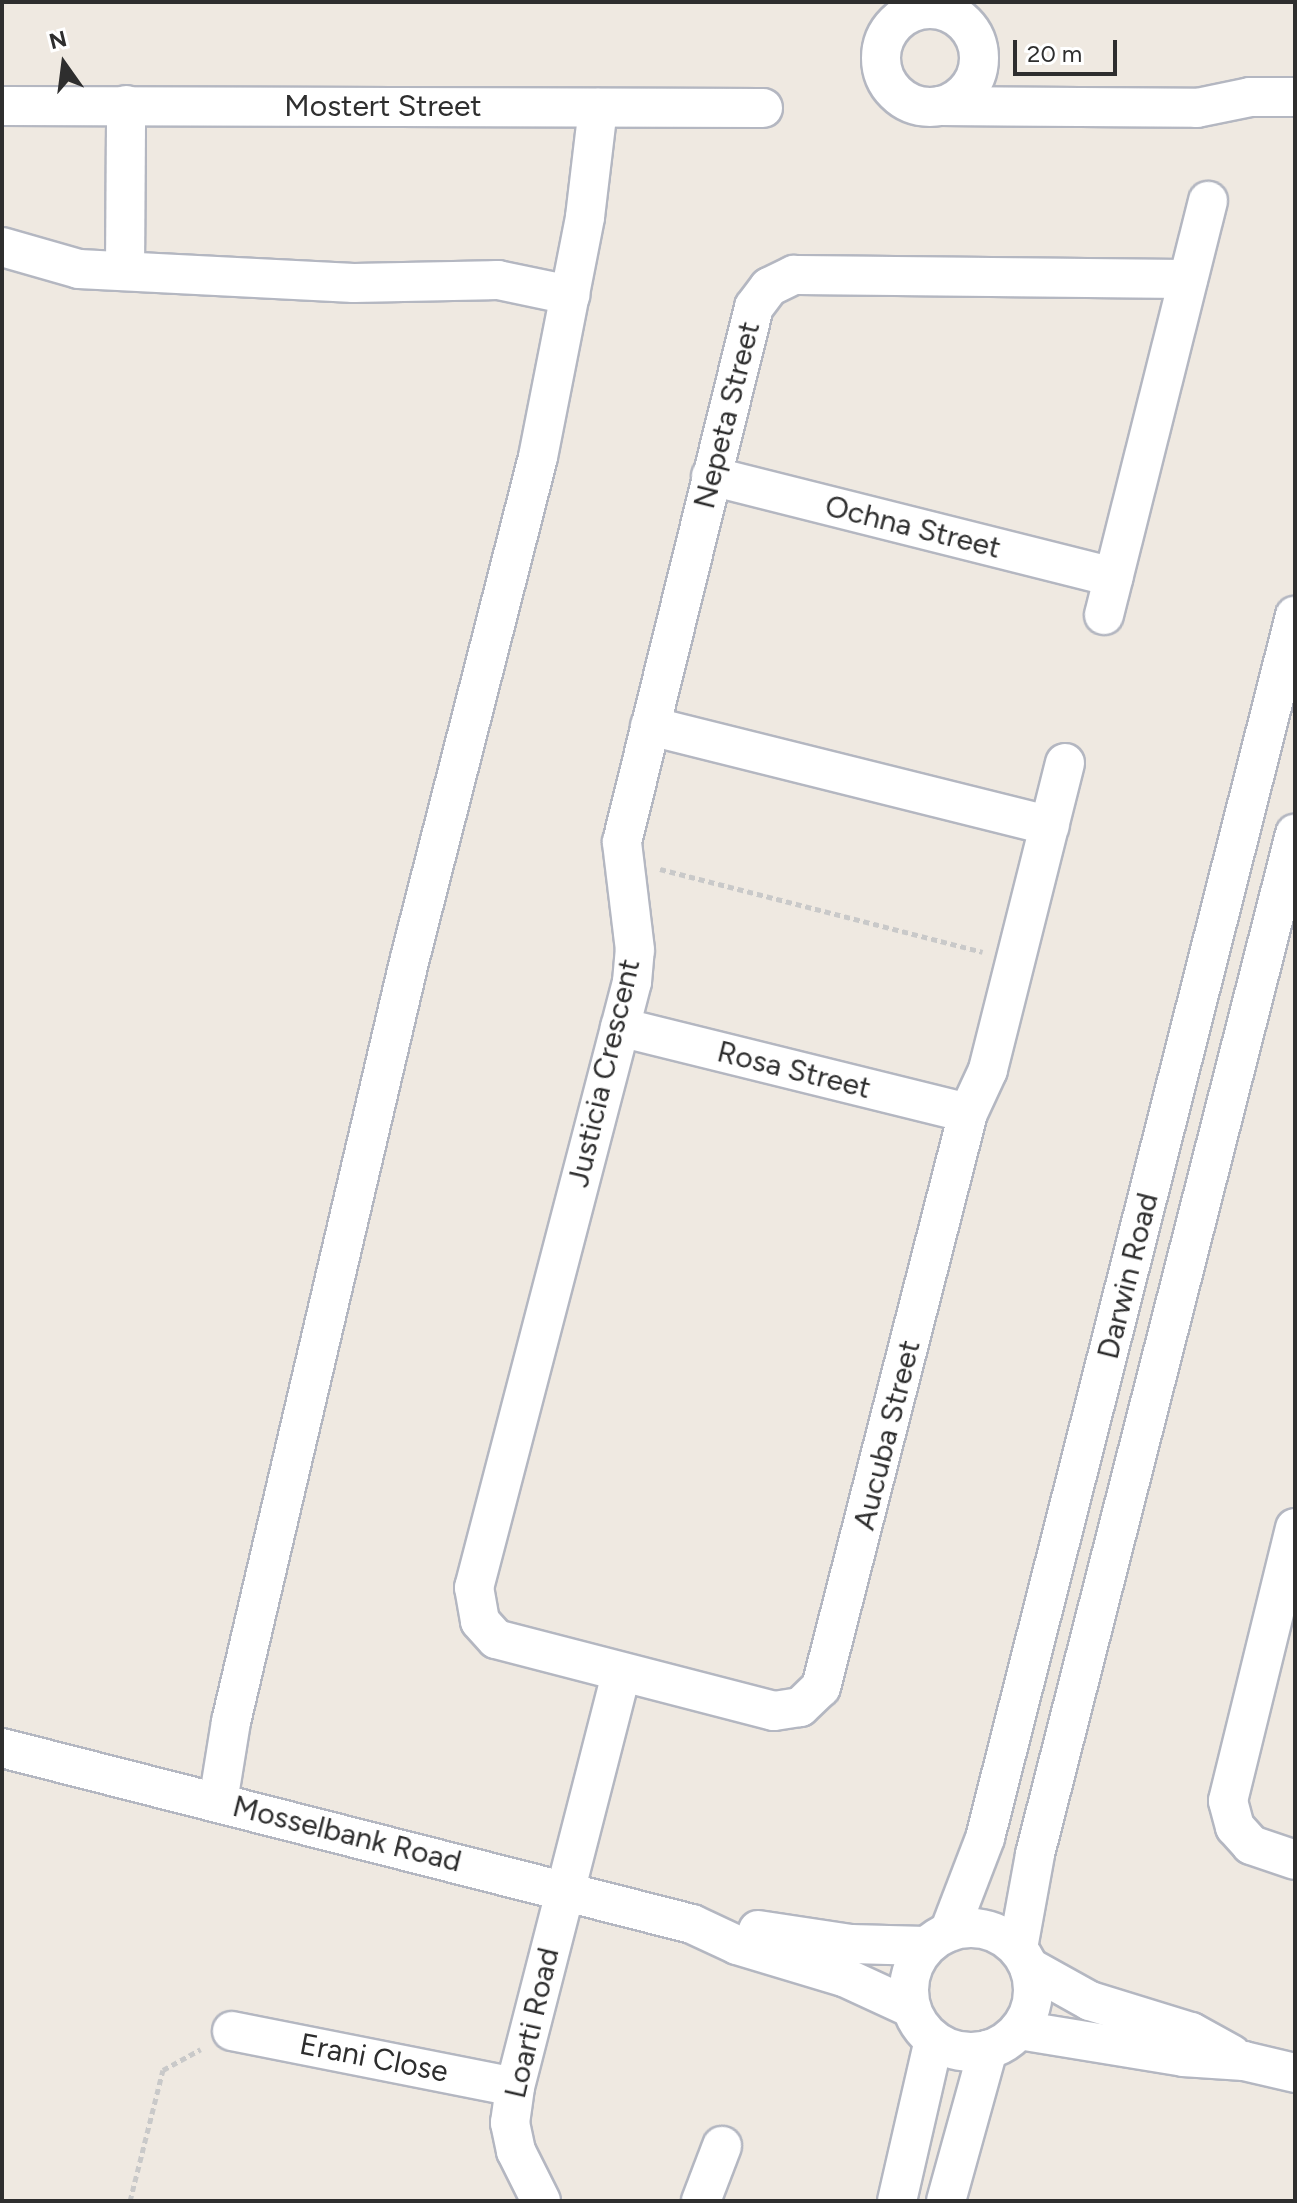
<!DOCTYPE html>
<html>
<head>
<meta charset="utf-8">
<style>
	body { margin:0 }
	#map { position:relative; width:1297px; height:2203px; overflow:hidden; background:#efe9e1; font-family:Figtree,sans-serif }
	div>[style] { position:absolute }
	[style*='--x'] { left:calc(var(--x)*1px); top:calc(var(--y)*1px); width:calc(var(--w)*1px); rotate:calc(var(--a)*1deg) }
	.path>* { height:5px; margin-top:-2.5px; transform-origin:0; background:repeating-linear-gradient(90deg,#c9c9c9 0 6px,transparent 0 10px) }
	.roads { filter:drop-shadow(2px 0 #b4b7c1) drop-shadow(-2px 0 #b4b7c1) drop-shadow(0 2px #b4b7c1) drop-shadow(0 -2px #b4b7c1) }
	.minor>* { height:38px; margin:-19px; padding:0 19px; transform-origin:19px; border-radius:19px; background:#fff }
	.minor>.ring { margin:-19px; padding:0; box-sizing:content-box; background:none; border:38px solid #fff; border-radius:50% }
	span { translate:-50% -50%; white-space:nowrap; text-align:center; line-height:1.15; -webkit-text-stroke:6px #fff; paint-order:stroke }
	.street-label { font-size:30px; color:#2e2e2e }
	.frame { position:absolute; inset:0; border:4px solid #2e2e2e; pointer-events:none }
	.north { position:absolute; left:24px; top:24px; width:80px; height:80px; -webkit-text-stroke:6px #fff; paint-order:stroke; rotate:346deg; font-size:22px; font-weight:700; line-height:32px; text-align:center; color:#2e2e2e }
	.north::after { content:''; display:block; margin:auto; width:28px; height:36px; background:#2e2e2e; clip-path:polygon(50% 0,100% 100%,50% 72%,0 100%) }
	.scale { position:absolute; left:1013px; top:40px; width:104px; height:36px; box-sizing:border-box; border:4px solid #2e2e2e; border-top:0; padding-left:10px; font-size:24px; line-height:28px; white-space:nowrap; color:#2e2e2e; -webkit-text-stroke:6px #fff; paint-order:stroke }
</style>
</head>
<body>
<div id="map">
	<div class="path">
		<div style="--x:660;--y:869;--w:333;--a:14.4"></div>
		<div style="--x:130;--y:2201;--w:135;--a:-75.9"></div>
		<div style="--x:163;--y:2070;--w:43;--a:-28.9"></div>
	</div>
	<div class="roads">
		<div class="minor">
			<div class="ring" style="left:881px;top:9px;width:60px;height:60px"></div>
			<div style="--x:2;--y:106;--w:761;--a:0.15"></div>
			<div style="--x:940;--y:106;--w:257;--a:0.4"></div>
			<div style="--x:1197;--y:108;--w:54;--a:-11.7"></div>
			<div style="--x:1250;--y:97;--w:45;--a:0"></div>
			<div style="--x:2;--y:247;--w:80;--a:15.9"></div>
			<div style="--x:79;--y:269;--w:275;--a:2.9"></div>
			<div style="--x:354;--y:283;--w:144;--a:-1.2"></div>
			<div style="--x:498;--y:280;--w:74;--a:11.8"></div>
			<div style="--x:125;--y:268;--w:163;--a:-89.6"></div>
			<div style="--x:711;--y:476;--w:415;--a:14.1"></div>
			<div style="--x:1104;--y:615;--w:427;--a:-75.9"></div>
			<div style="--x:650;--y:726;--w:412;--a:14"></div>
			<div style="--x:1065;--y:763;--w:317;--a:104.1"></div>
			<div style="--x:988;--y:1070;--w:47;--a:114.9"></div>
			<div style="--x:968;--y:1113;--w:593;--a:104.36"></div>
			<div style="--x:821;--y:1687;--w:29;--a:136"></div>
			<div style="--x:800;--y:1707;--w:26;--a:171"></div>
			<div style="--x:774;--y:1711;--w:287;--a:-165.5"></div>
			<div style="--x:496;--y:1639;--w:24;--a:-132"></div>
			<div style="--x:480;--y:1621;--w:34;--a:-100"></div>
			<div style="--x:474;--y:1588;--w:626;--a:-75.39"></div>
			<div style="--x:632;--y:982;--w:32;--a:-85"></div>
			<div style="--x:635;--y:950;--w:109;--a:-96.9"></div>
			<div style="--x:622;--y:842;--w:551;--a:-76.14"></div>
			<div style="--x:754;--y:307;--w:25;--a:-53"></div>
			<div style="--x:769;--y:287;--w:28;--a:-26"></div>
			<div style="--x:794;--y:275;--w:394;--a:0.6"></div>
			<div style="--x:620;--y:1027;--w:358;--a:13.9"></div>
			<div style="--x:1295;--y:1528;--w:281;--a:103.8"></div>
			<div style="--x:1228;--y:1801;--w:27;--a:75"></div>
			<div style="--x:1235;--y:1827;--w:24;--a:48"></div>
			<div style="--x:1251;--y:1845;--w:46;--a:18.8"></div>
			<div style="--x:2;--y:1748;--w:712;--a:14.31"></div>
			<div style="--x:692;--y:1924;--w:50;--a:25"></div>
			<div style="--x:737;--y:1945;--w:112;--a:16.7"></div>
			<div style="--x:844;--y:1977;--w:74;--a:24.8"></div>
			<div style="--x:218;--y:1802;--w:81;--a:-80.8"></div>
			<div style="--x:231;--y:1722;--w:781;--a:-76.82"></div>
			<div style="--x:409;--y:962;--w:521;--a:-75.67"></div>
			<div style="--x:538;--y:457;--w:245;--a:-78.9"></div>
			<div style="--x:585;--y:217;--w:110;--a:-83.2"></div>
			<div class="ring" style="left:909px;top:1928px;width:86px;height:86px"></div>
			<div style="--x:758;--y:1930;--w:94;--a:8.6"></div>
			<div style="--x:851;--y:1944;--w:75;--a:1.5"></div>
			<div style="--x:949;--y:1932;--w:101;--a:-69"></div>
			<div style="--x:985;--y:1838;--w:1261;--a:-75.77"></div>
			<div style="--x:1018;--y:1948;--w:96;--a:-79.7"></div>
			<div style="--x:1035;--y:1854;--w:1053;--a:-75.7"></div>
			<div style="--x:1029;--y:1967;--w:70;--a:29.1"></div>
			<div style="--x:1090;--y:2001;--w:106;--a:17.1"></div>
			<div style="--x:1191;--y:2032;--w:46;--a:28.8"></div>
			<div style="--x:1019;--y:2030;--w:166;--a:9.3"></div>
			<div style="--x:1183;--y:2057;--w:61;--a:3.8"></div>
			<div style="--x:1244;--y:2061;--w:52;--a:13.2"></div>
			<div style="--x:232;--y:2031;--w:288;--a:11.2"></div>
			<div style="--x:541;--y:2201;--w:56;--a:-116.6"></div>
			<div style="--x:516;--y:2151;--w:29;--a:-102"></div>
			<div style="--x:510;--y:2123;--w:36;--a:-82"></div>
			<div style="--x:515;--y:2087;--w:426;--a:-75.6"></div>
			<div style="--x:701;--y:2201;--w:59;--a:-69.1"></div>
			<div style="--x:897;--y:2201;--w:165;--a:-77.1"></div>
			<div style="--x:946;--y:2201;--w:157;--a:-74.5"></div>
		</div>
	</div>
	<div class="street-label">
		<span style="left:383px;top:106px">Mostert Street</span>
		<span style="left:727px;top:415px;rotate:-76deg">Nepeta Street</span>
		<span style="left:913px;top:527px;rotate:14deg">Ochna Street</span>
		<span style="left:794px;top:1070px;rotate:14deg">Rosa Street</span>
		<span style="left:604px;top:1073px;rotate:-77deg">Justicia Crescent</span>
		<span style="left:1128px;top:1276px;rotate:-76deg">Darwin Road</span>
		<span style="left:887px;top:1435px;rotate:-76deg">Aucuba Street</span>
		<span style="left:347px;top:1834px;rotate:14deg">Mosselbank Road</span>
		<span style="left:532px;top:2023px;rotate:-77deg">Loarti Road</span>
		<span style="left:374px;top:2058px;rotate:11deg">Erani Close</span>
	</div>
	<div class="frame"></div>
	<div class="north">N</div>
	<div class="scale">20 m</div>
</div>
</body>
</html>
